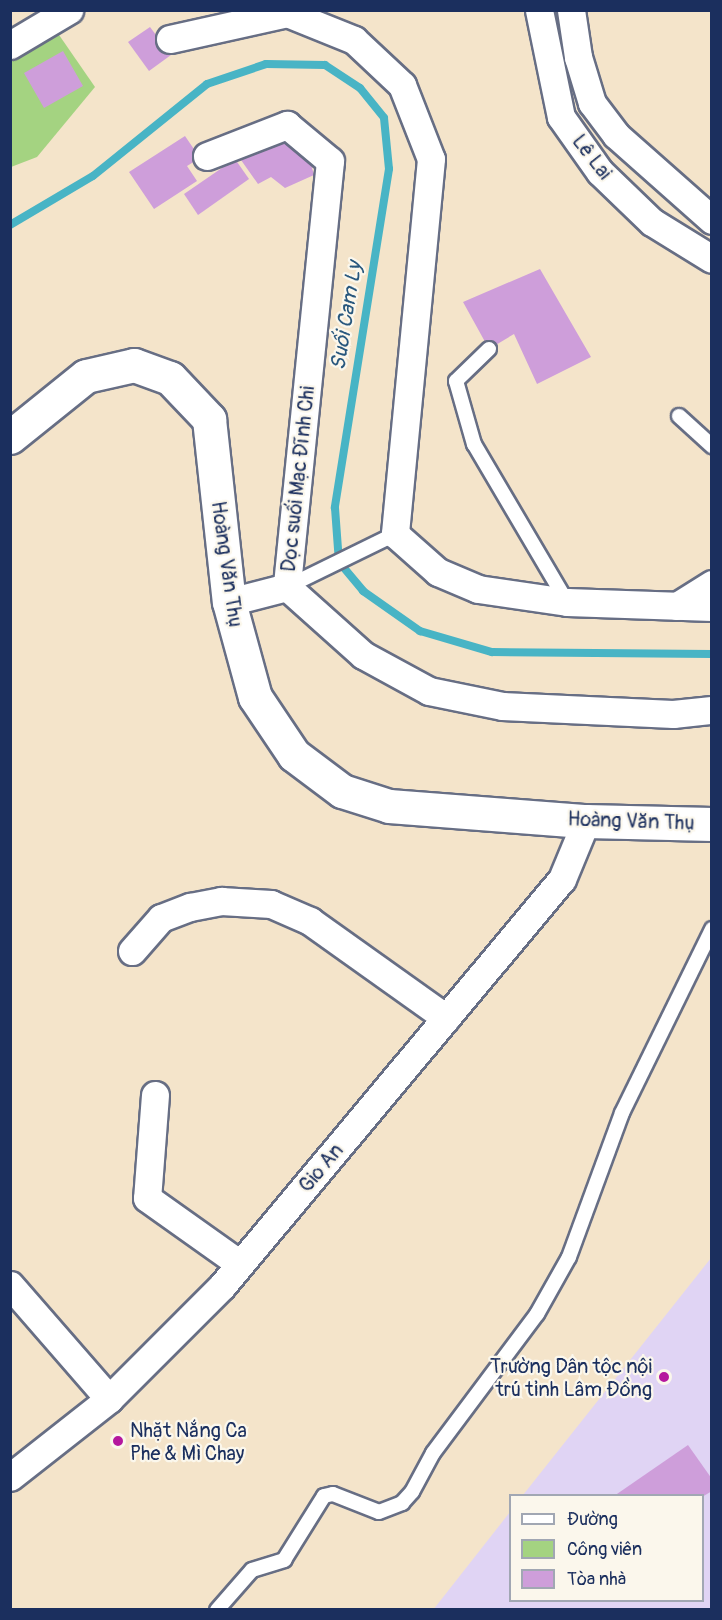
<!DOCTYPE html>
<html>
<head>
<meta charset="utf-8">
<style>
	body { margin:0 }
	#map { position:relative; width:722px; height:1620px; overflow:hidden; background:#f4e4ca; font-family:Pangolin,sans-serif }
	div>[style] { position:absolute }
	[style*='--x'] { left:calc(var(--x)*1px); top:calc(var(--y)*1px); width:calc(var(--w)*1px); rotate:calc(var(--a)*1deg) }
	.built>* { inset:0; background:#e0d4f4 }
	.green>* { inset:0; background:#a4d381 }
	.stream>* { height:8px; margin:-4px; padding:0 4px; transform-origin:4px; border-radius:4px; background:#48b4c5 }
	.building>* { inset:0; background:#ce9eda }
	.roads { filter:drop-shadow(2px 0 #676e84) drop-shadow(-2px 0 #676e84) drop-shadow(0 2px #676e84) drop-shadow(0 -2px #676e84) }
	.service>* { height:14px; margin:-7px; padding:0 7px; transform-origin:7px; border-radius:7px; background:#fff }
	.minor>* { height:27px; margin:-13.5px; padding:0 13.5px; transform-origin:13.5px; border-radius:13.5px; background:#fff }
	.primary>* { height:33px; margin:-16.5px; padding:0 16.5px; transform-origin:16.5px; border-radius:16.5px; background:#fff }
	.dots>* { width:16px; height:16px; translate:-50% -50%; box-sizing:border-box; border:3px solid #fbf7ec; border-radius:50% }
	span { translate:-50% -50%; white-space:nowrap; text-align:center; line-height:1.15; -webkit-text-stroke:4.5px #fbf7ec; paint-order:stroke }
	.street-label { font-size:20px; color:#1b2f5e }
	.poi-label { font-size:20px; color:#1b2f5e }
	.right { translate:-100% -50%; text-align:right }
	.left { translate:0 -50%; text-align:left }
	.water-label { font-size:21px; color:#28577d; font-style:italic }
	.frame { position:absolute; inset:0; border:12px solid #1b2f5e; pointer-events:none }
	.legend { position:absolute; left:509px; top:1494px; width:195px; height:108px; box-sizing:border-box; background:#fbf7ec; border:2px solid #a1a7b3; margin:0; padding:8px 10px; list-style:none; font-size:18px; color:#1b2f5e }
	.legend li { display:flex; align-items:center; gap:12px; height:30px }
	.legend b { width:30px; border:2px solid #a1a7b3 }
</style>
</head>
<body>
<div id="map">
	<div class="built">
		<div style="clip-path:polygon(711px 1258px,711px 1609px,433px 1610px,510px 1512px,510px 1600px,702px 1600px,702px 1496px,523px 1495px)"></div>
	</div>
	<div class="green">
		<div style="clip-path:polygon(57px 32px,95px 87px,37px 157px,11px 167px,11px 52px)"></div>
	</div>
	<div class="stream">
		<div style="--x:10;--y:225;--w:96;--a:-30.6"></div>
		<div style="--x:93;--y:176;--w:146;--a:-38.9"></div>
		<div style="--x:207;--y:84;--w:62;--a:-18.7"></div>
		<div style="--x:266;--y:64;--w:59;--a:1"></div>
		<div style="--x:325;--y:65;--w:42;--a:33.3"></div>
		<div style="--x:360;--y:88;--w:38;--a:51"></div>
		<div style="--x:384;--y:118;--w:51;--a:84.4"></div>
		<div style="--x:389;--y:169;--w:343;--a:99.1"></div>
		<div style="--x:335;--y:508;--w:54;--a:85.8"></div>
		<div style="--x:339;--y:562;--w:38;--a:50"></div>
		<div style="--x:363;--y:591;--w:70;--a:35.1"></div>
		<div style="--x:420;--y:631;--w:75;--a:16.3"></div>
		<div style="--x:492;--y:652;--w:220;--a:0.5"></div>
	</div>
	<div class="building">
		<div style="clip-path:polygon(150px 27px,171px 55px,149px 71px,128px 42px)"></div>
		<div style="clip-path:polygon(63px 51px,83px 86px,44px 108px,24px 73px)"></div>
		<div style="clip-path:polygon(185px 136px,200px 158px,187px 166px,197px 181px,154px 209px,129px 172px)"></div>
		<div style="clip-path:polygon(291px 141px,309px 157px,314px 175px,285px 188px,271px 177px,258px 184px,241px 160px,260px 146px)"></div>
		<div style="clip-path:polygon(235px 159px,249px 179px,198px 215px,184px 194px)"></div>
		<div style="clip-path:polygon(540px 269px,591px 357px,537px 384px,514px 334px,489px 349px,463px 302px)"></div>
		<div style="clip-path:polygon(688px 1445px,712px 1479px,712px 1491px,702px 1497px,614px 1496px)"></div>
	</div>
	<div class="roads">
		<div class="service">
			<div style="--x:489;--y:349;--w:46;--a:135.9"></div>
			<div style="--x:456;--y:381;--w:66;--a:74.1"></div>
			<div style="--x:474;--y:444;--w:183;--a:59.5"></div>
			<div style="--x:679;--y:416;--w:45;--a:42.3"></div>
			<div style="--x:287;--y:587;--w:120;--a:-26.1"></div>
			<div style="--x:217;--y:1610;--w:53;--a:-48.8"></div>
			<div style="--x:252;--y:1570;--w:34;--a:-17"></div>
			<div style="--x:284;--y:1560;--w:75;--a:-58"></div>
			<div style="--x:324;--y:1496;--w:9;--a:-13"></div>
			<div style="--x:333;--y:1494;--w:49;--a:21.4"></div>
			<div style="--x:379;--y:1512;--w:25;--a:-21"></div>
			<div style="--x:402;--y:1503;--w:15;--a:-48"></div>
			<div style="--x:412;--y:1492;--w:44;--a:-61.7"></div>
			<div style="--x:433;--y:1453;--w:174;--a:-53.2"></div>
			<div style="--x:537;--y:1314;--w:65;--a:-60.7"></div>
			<div style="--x:569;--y:1257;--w:153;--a:-69.8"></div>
			<div style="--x:622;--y:1113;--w:205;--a:-63.9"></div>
		</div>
		<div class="minor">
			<div style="--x:539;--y:10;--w:109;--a:78.4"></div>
			<div style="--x:561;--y:117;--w:67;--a:54.7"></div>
			<div style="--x:600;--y:172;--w:72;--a:43.9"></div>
			<div style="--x:652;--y:222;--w:70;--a:31.7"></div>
			<div style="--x:571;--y:10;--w:48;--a:81.5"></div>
			<div style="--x:578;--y:57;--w:48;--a:73.1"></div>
			<div style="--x:592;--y:103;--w:40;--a:53"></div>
			<div style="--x:616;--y:135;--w:128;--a:41.5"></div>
			<div style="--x:170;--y:39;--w:120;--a:-12.5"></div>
			<div style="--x:287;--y:13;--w:72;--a:21.9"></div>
			<div style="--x:354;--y:40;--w:66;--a:43.2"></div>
			<div style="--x:402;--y:85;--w:79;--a:68.6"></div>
			<div style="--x:431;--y:159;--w:377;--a:95.5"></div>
			<div style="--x:395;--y:534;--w:57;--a:41.5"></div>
			<div style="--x:438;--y:572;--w:43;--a:23"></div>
			<div style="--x:478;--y:589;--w:90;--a:8.3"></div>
			<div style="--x:567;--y:602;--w:145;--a:2"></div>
			<div style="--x:10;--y:45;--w:69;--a:-30.7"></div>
			<div style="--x:207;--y:156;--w:86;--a:-21.2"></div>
			<div style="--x:287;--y:125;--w:56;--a:39.9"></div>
			<div style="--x:330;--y:161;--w:428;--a:95.8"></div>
			<div style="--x:287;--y:587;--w:102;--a:41.8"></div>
			<div style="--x:363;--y:655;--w:75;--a:28.6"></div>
			<div style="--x:429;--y:691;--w:75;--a:11.6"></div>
			<div style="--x:502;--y:706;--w:171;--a:2.7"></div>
			<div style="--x:673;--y:714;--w:39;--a:-6"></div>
			<div style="--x:229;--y:602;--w:60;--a:-14.5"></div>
			<div style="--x:677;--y:606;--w:41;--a:-32.2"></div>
			<div style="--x:132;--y:951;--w:44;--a:-48.7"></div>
			<div style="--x:161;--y:918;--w:31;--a:-21"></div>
			<div style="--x:190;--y:907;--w:32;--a:-11"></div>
			<div style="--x:221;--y:901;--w:50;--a:3.4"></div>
			<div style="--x:271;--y:904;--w:43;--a:23.6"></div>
			<div style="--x:310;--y:921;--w:167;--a:35.5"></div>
			<div style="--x:155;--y:1095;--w:103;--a:94.4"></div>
			<div style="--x:147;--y:1198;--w:114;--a:35.4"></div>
			<div style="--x:10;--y:1285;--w:151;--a:49"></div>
			<div style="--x:10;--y:1477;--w:126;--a:-38.2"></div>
			<div style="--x:109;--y:1399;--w:160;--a:-45"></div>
			<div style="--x:222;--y:1286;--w:530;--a:-50.13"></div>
			<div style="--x:562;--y:879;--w:63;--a:-67.5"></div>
		</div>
		<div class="primary">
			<div style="--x:10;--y:437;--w:97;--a:-38.8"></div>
			<div style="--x:86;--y:376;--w:49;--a:-12.9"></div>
			<div style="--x:134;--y:365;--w:38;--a:20"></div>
			<div style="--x:170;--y:378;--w:57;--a:46.4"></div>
			<div style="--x:209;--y:419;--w:184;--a:83.8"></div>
			<div style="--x:229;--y:602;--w:98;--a:74.7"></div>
			<div style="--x:255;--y:697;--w:70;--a:56.1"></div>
			<div style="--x:294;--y:755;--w:60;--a:36.9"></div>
			<div style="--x:342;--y:791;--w:49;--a:17.7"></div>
			<div style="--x:389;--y:806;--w:198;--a:4.4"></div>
			<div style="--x:586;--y:821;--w:126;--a:1.4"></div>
		</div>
	</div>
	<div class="dots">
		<div style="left:664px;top:1377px;background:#b5179e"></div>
		<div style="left:118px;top:1441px;background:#b5179e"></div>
	</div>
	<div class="street-label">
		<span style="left:592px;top:157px;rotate:52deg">Lê Lai</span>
		<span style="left:298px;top:479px;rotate:-84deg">Dọc suối Mạc Đĩnh Chi</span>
		<span style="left:227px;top:564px;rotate:82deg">Hoàng Văn Thụ</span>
		<span style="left:631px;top:821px;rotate:2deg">Hoàng Văn Thụ</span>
		<span style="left:321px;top:1168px;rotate:-50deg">Gio An</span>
	</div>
	<div class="poi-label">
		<span class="right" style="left:652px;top:1378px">Trường Dân tộc nội<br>trú tỉnh Lâm Đồng</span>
		<span class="left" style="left:130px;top:1442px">Nhặt Nắng Ca<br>Phe &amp; Mì Chay</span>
	</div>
	<div class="water-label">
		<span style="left:347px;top:316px;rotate:-81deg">Suối Cam Ly</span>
	</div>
	<div class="frame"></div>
	<ul class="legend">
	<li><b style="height:8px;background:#fff"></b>Đường</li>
	<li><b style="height:16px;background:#a4d381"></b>Công viên</li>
	<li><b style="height:16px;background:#ce9eda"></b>Tòa nhà</li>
	</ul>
</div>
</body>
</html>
